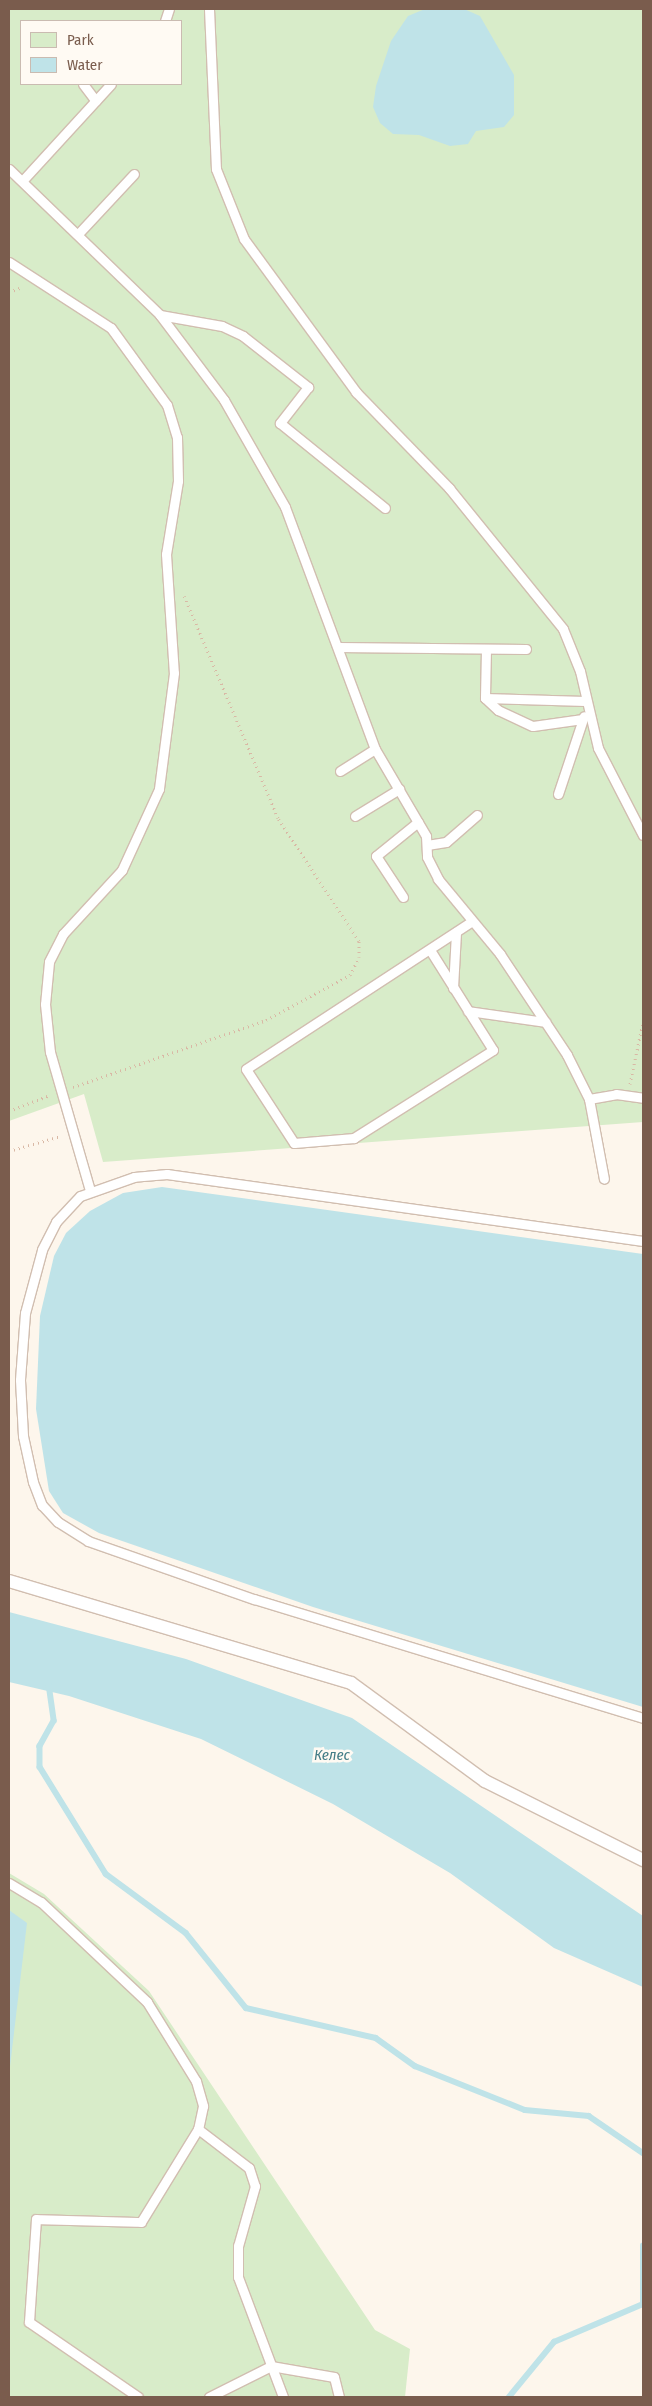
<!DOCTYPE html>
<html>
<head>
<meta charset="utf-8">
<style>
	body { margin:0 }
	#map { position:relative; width:652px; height:2406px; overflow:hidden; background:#fdf6ec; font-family:"Fira Sans Condensed",sans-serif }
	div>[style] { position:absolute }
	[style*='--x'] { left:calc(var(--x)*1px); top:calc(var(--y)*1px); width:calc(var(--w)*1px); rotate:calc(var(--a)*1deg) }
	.green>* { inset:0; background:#d8ecc9 }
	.water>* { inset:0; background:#bfe3e8 }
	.stream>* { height:5.5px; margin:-2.75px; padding:0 2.75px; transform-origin:2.75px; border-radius:2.75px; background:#bfe3e8 }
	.path>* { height:3px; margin-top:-1.5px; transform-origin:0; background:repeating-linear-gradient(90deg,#d9b8a5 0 1px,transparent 0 5px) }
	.roads { filter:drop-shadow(1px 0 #d1beb0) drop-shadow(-1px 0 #d1beb0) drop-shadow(0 1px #d1beb0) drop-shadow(0 -1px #d1beb0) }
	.service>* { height:9px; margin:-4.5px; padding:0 4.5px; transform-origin:4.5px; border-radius:4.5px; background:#fff }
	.pedestrian>* { height:12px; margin:-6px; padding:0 6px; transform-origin:6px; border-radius:6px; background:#fff }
	span { translate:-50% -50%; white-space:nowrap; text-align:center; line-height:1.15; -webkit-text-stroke:5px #fffaf3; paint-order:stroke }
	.water-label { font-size:15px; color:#437c86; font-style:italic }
	.frame { position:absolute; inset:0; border:10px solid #7a5c4d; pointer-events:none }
	.legend { position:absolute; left:20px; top:20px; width:162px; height:65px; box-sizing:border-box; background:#fffaf3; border:1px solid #cabbb1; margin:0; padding:6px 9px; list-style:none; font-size:15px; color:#7a5c4d }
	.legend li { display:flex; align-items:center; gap:10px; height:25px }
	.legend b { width:25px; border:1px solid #cabbb1 }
</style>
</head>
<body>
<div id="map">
	<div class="green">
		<div style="clip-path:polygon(evenodd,9px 9px,643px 9px,643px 1122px,103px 1162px,84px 1094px,9px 1121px,9px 9px,21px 21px,181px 21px,181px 84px,21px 84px,21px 21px)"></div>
		<div style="clip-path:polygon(9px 1873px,44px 1894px,149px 1991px,375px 2330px,410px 2349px,405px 2397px,9px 2397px)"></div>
	</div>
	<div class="water">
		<div style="clip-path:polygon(425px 9px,464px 9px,480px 16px,514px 75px,514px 115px,504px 127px,476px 131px,468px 144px,450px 146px,419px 135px,393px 134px,380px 123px,373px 107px,376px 86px,391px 41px,408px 16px)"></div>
		<div style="clip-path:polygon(162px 1187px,643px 1254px,643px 1707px,313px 1607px,99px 1533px,63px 1513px,49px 1491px,36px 1409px,40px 1316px,54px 1256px,66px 1233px,90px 1211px,123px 1193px)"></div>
		<div style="clip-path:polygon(9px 1612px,186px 1659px,352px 1718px,643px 1916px,643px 1987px,554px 1948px,450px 1873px,333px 1804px,201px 1739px,69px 1696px,9px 1682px)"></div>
		<div style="clip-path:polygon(9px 1910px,27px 1923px,9px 2075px)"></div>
	</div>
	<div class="stream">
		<div style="--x:49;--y:1684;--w:37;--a:82"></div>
		<div style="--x:54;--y:1721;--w:29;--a:119"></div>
		<div style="--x:40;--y:1746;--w:21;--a:90"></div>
		<div style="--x:40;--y:1767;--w:126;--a:58.3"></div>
		<div style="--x:106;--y:1874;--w:99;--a:36.4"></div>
		<div style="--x:186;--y:1933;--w:96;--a:51.3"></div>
		<div style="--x:246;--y:2008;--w:133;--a:13"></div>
		<div style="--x:376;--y:2038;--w:48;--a:35.7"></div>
		<div style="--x:415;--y:2066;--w:118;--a:21.8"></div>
		<div style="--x:525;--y:2110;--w:64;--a:5.4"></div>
		<div style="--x:589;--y:2116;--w:65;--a:34.4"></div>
		<div style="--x:509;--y:2397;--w:71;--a:-50.7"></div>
		<div style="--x:554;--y:2342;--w:97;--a:-23.1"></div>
		<div style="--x:643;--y:2304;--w:58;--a:-90"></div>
	</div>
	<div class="path">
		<div style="--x:9;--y:292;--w:14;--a:-21"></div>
		<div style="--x:630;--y:1084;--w:63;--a:-78.2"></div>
		<div style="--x:73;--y:1087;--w:204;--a:-19.1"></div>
		<div style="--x:266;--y:1020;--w:95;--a:-28.2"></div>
		<div style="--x:350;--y:975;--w:20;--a:-63"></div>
		<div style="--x:359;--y:957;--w:16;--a:-90"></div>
		<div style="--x:359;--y:941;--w:147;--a:-123.4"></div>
		<div style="--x:278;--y:818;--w:241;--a:-112.9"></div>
		<div style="--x:9;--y:1111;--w:44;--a:-21.3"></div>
		<div style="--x:9;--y:1151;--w:54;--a:-16.1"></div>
	</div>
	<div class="roads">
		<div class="service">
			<div style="--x:209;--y:9;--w:160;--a:87.5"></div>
			<div style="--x:216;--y:169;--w:75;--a:68.2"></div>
			<div style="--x:244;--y:239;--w:190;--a:53.8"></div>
			<div style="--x:356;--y:392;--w:134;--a:45.9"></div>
			<div style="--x:449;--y:488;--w:181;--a:51"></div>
			<div style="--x:563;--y:629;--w:45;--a:68"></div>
			<div style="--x:580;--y:671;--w:79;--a:76.8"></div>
			<div style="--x:598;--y:748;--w:98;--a:62.7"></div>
			<div style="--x:165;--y:21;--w:13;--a:-72"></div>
			<div style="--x:83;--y:84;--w:21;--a:53"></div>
			<div style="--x:9;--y:169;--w:210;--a:44"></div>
			<div style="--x:160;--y:315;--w:106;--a:53"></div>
			<div style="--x:224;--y:400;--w:123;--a:60.3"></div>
			<div style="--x:285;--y:507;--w:258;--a:69.6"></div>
			<div style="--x:375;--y:749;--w:101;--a:59.6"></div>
			<div style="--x:426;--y:836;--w:21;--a:87"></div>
			<div style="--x:427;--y:857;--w:25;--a:63"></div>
			<div style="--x:438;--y:879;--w:97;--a:50.4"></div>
			<div style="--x:500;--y:954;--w:121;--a:56.4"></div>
			<div style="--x:567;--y:1055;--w:49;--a:63.4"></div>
			<div style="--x:589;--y:1099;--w:81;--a:79.4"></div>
			<div style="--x:23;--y:180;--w:130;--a:-47.5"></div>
			<div style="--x:78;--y:234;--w:82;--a:-47"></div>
			<div style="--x:9;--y:262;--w:121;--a:32.9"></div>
			<div style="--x:111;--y:328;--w:95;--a:54"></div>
			<div style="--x:167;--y:405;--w:34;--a:73"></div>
			<div style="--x:177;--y:437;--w:44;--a:88.7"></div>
			<div style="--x:178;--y:481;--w:74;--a:99.3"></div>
			<div style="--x:166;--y:554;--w:119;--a:86.2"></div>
			<div style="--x:174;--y:673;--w:117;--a:97.4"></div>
			<div style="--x:159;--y:789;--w:89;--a:114.6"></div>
			<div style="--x:122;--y:870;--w:87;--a:132.7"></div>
			<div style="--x:63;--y:934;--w:31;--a:117"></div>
			<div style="--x:49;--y:962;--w:42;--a:95.4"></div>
			<div style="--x:45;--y:1004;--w:48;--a:84.1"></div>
			<div style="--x:50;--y:1052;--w:145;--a:73.9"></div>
			<div style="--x:160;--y:315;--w:63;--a:10.1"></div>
			<div style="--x:222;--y:326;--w:23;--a:25"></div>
			<div style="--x:243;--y:336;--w:83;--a:38.1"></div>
			<div style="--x:308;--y:387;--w:46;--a:127.9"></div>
			<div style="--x:280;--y:423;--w:135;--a:39"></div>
			<div style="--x:338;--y:647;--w:188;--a:0.6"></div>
			<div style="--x:486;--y:649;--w:49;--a:91.2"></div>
			<div style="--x:485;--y:698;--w:100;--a:1.7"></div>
			<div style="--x:485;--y:698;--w:18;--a:43"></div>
			<div style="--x:498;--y:710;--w:38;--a:25"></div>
			<div style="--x:533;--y:726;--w:50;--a:-8"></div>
			<div style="--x:340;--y:771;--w:41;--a:-32.2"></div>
			<div style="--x:558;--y:794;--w:82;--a:-71.6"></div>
			<div style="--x:355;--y:816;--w:52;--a:-31.5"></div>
			<div style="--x:427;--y:845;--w:19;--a:-9"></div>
			<div style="--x:446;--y:842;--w:41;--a:-41.1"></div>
			<div style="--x:403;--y:897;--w:49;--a:-123.4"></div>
			<div style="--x:376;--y:856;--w:54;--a:-39"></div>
			<div style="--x:430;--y:950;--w:118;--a:57.8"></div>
			<div style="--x:493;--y:1050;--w:165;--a:147.7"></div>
			<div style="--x:354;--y:1138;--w:60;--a:175.2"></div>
			<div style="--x:294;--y:1143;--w:88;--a:-123"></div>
			<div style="--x:246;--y:1069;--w:269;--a:-33.2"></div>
			<div style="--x:453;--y:988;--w:56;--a:-86.9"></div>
			<div style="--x:468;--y:1011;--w:78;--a:8.1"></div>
			<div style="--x:589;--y:1099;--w:27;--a:-10"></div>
			<div style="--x:616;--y:1094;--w:27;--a:8"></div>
			<div style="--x:643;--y:1241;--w:481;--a:-172"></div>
			<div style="--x:167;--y:1174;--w:33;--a:175"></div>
			<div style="--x:134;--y:1177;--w:57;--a:160.6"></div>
			<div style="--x:80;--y:1196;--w:35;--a:133"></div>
			<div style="--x:56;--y:1222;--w:31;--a:117"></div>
			<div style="--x:42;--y:1250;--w:65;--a:105.1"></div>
			<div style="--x:25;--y:1313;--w:67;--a:94.3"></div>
			<div style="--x:20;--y:1380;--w:56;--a:86.9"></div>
			<div style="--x:23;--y:1436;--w:47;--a:77.7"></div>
			<div style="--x:33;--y:1482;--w:25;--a:69"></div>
			<div style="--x:42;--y:1505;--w:23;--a:47"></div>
			<div style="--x:58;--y:1522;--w:36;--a:32"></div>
			<div style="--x:88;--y:1541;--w:176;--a:19.3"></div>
			<div style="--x:254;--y:1599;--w:407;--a:17"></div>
			<div style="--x:9;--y:1883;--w:37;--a:31"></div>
			<div style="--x:41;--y:1902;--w:146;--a:43.3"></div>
			<div style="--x:147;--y:2002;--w:93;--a:58.2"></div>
			<div style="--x:196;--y:2081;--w:26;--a:74"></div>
			<div style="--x:203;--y:2106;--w:24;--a:102"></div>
			<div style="--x:198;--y:2129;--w:109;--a:121.5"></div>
			<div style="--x:141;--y:2222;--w:105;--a:-178.4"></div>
			<div style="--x:36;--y:2219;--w:103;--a:93.9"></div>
			<div style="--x:29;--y:2322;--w:132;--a:34.5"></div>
			<div style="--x:198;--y:2129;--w:64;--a:37.4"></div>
			<div style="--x:249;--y:2168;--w:19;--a:72"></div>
			<div style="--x:255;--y:2186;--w:62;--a:105.8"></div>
			<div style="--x:238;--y:2246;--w:31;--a:90"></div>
			<div style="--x:238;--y:2277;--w:128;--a:69.4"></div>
			<div style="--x:209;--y:2397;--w:69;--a:-26.6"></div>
			<div style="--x:271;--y:2366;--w:64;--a:9.9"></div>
			<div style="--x:334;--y:2377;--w:21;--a:76"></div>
		</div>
		<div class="pedestrian">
			<div style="--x:9;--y:1581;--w:357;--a:16.6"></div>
			<div style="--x:351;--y:1683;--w:166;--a:36.2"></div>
			<div style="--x:485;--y:1781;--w:177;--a:26.6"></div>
		</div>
	</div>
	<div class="water-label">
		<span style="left:332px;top:1756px">Келес</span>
	</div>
	<div class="frame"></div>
	<ul class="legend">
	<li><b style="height:14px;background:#d8ecc9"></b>Park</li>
	<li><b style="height:14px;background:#bfe3e8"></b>Water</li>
	</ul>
</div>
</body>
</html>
